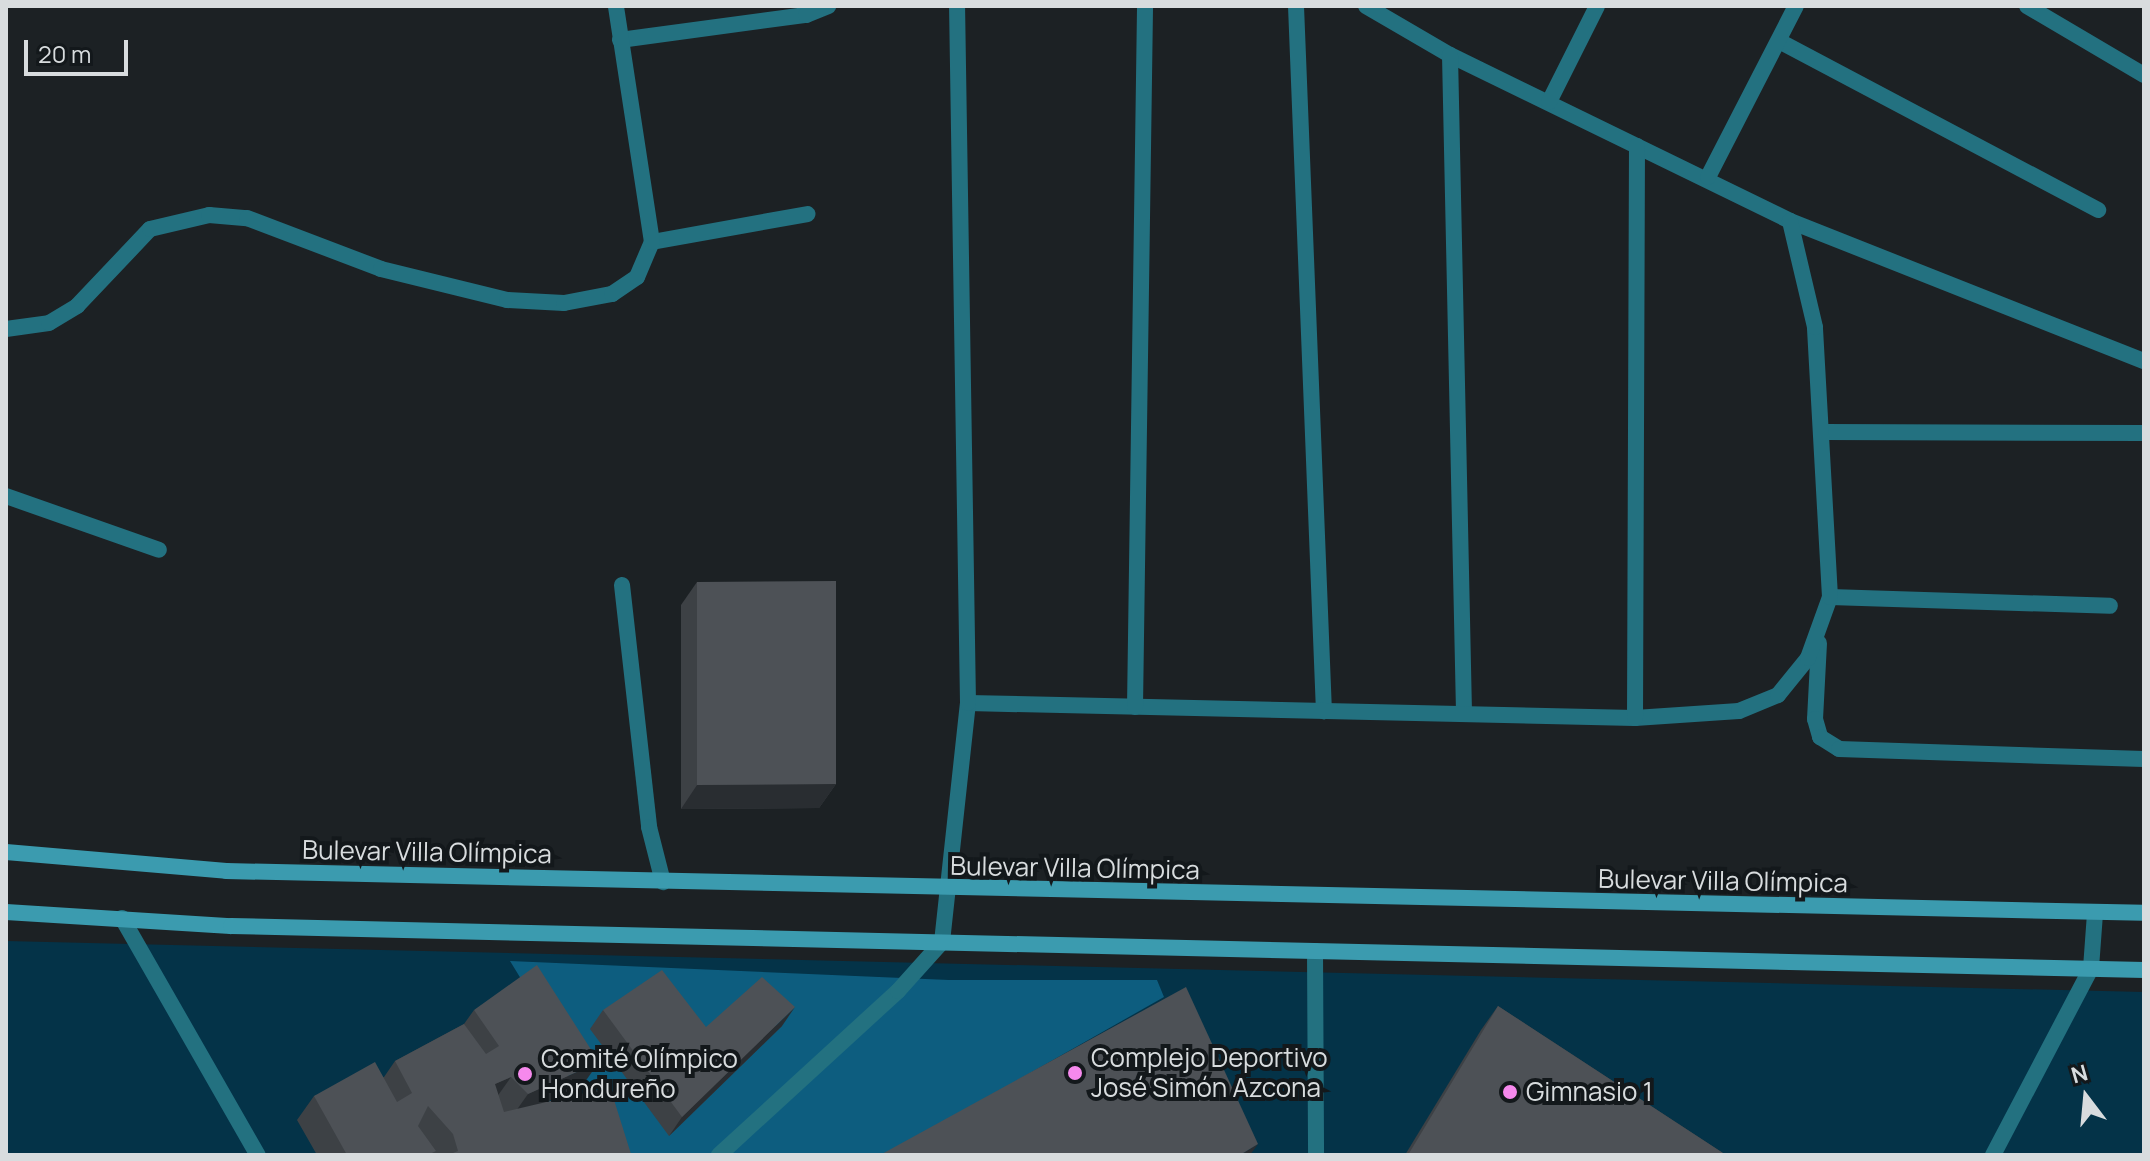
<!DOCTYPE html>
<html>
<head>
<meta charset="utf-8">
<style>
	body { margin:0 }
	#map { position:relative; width:2150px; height:1161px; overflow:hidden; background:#1c2124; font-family:Manrope,sans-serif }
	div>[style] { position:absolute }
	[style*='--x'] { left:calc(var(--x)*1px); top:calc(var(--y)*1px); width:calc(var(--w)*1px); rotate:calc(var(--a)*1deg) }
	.green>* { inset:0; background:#043348 }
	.forest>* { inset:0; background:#0d5d7f }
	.service>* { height:16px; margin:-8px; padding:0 8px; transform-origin:8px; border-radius:8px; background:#237180 }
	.minor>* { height:16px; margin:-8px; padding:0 8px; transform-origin:8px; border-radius:8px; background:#237180 }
	.secondary>* { height:16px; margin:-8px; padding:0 8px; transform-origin:8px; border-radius:8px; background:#3b9baf }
	.wall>* { inset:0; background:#3d4145 }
	.shaded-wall>* { inset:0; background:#292d31 }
	.building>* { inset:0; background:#4d5156 }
	.dots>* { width:22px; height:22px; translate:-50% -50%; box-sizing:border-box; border:4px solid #13181b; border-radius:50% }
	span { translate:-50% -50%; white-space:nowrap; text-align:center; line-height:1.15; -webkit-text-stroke:8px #13181b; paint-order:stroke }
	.street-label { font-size:26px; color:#d8dcde }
	.poi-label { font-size:26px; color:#d8dcde }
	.left { translate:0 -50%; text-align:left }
	.frame { position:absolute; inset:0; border:8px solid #d8dcde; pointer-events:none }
	.north { position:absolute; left:2046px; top:1057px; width:80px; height:80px; -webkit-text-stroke:6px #13181b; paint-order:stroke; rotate:344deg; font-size:22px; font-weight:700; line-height:32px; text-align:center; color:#d8dcde }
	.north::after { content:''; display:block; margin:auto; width:28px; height:36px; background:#d8dcde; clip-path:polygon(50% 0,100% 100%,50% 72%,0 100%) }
	.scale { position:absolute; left:24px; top:40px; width:104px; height:36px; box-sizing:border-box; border:4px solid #d8dcde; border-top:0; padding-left:10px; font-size:24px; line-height:28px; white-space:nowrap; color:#d8dcde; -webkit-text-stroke:6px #13181b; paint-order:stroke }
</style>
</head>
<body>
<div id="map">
	<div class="green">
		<div style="clip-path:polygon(6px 941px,2144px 992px,2144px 1155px,6px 1155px)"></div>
	</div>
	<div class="forest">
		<div style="clip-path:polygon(510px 961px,949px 980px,1157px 980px,1164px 997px,886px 1155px,629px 1155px)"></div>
	</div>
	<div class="service">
		<div style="--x:622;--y:585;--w:244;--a:83.6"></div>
		<div style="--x:649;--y:827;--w:57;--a:75.7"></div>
		<div style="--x:122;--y:918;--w:273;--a:60.2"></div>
		<div style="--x:1315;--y:951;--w:204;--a:89.7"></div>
		<div style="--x:719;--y:1155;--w:243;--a:-42.5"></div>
		<div style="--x:898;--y:991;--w:66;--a:-48.1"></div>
		<div style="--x:1993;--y:1155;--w:211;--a:-62.3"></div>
		<div style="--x:2091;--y:968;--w:55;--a:-85.8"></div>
	</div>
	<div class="minor">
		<div style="--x:1296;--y:6;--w:706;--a:87.73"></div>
		<div style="--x:1366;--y:6;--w:97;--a:30.3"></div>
		<div style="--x:1450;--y:55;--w:378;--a:26"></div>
		<div style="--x:1790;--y:221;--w:381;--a:21.6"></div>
		<div style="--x:2027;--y:6;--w:136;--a:30.5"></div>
		<div style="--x:620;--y:40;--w:188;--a:-7.7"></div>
		<div style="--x:806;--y:15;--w:24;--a:-22"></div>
		<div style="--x:1781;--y:42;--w:359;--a:27.9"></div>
		<div style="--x:1450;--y:55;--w:657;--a:88.78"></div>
		<div style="--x:1549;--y:102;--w:107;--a:-63.4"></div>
		<div style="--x:1708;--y:177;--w:192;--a:-62.8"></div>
		<div style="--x:652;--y:242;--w:158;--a:-10.2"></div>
		<div style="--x:6;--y:329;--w:43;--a:-7.9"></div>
		<div style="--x:49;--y:323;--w:33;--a:-31"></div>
		<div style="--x:77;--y:306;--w:106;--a:-46.5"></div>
		<div style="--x:150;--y:229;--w:61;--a:-13.3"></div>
		<div style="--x:209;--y:215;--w:38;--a:5"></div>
		<div style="--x:247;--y:218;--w:143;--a:20.8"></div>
		<div style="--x:381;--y:269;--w:130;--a:13.8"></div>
		<div style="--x:507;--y:300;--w:57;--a:3"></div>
		<div style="--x:564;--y:303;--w:49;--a:-10.6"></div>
		<div style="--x:612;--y:294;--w:30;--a:-34"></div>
		<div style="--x:637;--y:277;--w:38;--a:-67"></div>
		<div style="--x:652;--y:242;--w:239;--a:-98.7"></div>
		<div style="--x:1824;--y:432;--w:320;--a:0.2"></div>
		<div style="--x:6;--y:496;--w:162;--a:19.4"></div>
		<div style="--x:1830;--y:597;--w:280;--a:1.8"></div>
		<div style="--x:1819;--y:643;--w:76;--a:93"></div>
		<div style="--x:1815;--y:719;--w:19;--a:74"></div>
		<div style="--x:1820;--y:737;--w:22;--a:32"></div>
		<div style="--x:1839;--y:749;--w:305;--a:1.9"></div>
		<div style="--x:968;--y:703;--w:667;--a:1.29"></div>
		<div style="--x:1635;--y:718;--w:104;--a:-3.9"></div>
		<div style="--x:1739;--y:711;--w:42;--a:-22.3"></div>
		<div style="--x:1778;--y:695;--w:48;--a:-51"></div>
		<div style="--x:1808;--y:658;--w:65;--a:-70.2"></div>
		<div style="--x:1830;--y:597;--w:270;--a:-93.2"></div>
		<div style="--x:1815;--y:327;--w:109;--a:-103.3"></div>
		<div style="--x:1135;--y:707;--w:701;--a:-89.18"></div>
		<div style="--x:1635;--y:718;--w:572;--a:-89.8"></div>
		<div style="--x:942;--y:942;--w:240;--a:-83.8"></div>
		<div style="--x:968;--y:703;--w:697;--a:-90.9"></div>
	</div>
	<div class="secondary">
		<div style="--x:6;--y:852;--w:221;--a:4.9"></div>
		<div style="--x:226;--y:871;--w:1918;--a:1.25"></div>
		<div style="--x:6;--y:912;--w:225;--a:3.6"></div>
		<div style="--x:231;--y:926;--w:1914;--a:1.32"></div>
	</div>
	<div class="wall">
		<div style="clip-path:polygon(697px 582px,836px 784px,819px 808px,681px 809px,681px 605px)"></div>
		<div style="clip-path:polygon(1498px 1006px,1726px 1155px,1405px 1155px,1481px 1030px)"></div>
		<div style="clip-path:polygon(474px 1010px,582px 1086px,546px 1102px,631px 1155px,317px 1155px,297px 1120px,314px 1096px,384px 1077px,395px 1061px,464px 1024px)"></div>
		<div style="clip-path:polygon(603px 1010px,706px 1027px,782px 1026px,669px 1136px,590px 1029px)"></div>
	</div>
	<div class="shaded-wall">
		<div style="clip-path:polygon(836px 784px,819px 808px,681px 809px,697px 785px)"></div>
		<div style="clip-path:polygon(795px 1007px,782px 1026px,669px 1136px,682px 1117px)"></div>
		<div style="clip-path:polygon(599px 1062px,582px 1086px,511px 1118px,528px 1094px)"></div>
		<div style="clip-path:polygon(511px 1077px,494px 1101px,495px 1084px)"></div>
		<div style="clip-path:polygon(1258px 1144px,1250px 1155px,1240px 1155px)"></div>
	</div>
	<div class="building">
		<div style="clip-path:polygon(836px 581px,836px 784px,697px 785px,697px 582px)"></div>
		<div style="clip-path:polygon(537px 965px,599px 1062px,528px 1094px,511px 1077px,495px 1084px,504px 1112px,610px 1087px,631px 1154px,627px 1155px,448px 1155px,458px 1151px,453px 1134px,428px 1106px,418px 1126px,436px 1151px,428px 1155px,347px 1155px,314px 1096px,375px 1062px,397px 1102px,412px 1093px,395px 1061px,464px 1024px,486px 1054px,499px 1046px,474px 1010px)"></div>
		<div style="clip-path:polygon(662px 970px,706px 1027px,762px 977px,795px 1007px,682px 1117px,603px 1010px)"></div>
		<div style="clip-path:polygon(1186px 987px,1258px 1144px,1240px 1155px,880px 1155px)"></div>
		<div style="clip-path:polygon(1498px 1006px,1726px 1155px,1408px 1155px)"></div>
	</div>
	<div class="dots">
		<div style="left:1075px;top:1073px;background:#f689ed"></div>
		<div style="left:525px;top:1074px;background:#f689ed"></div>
		<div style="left:1510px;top:1092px;background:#f689ed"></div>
	</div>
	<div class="street-label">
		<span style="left:427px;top:852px;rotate:1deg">Bulevar Villa Olímpica</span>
		<span style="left:1075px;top:868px;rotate:1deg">Bulevar Villa Olímpica</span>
		<span style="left:1723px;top:881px;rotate:1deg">Bulevar Villa Olímpica</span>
	</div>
	<div class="poi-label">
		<span class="left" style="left:1091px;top:1073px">Complejo Deportivo<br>José Simón Azcona</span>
		<span class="left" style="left:541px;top:1074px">Comité Olímpico<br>Hondureño</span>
		<span class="left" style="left:1526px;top:1092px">Gimnasio 1</span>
	</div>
	<div class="frame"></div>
	<div class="north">N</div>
	<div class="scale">20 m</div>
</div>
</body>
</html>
